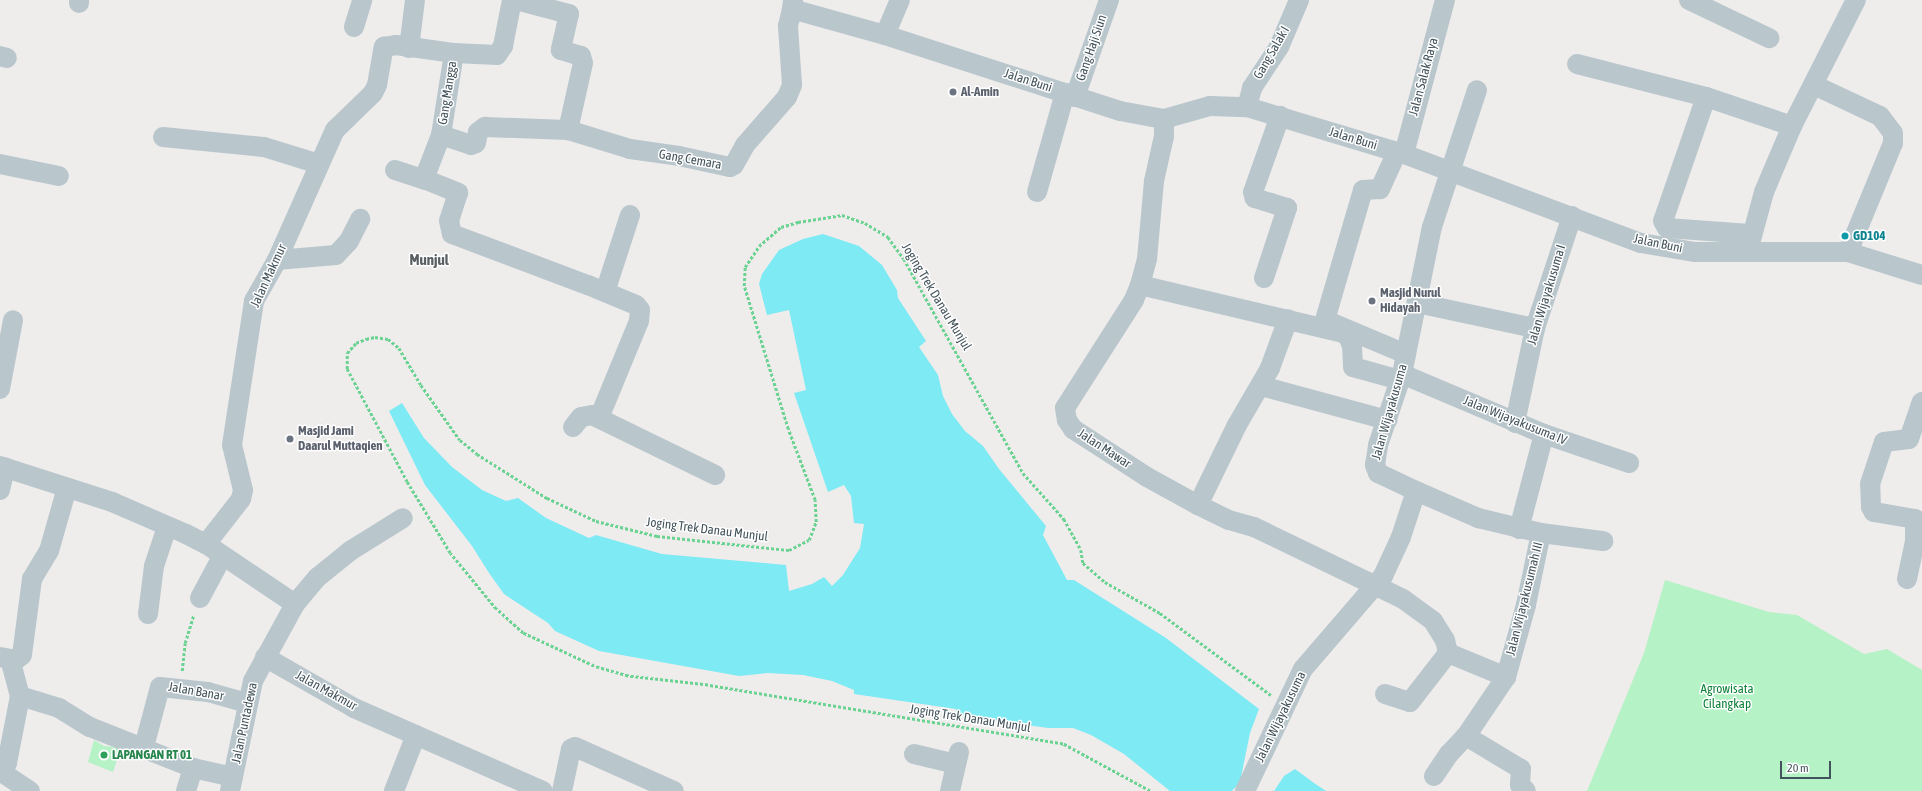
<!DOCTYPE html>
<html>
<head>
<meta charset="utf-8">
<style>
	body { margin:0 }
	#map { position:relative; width:1922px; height:791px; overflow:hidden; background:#efecec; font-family:"Asap Condensed",sans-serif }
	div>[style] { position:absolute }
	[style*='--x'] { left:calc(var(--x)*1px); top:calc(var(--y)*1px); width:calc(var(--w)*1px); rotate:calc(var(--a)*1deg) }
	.green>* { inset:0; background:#b5f2c5 }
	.water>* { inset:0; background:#7eeaf4 }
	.path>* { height:2.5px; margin-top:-1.25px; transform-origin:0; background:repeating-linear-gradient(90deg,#6ad392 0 3px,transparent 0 5px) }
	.minor>* { height:20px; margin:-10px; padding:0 10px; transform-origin:10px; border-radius:10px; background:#b9c7cd }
	.dots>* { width:11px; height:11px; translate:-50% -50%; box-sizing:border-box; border:2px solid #fff; border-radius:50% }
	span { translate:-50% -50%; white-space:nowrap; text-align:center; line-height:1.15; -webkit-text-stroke:3px #fff; paint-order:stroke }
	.street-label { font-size:13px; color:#43535b }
	.worship-label { font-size:13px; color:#5b616d; font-weight:700 }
	.left { translate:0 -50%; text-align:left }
	.culture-label { font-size:13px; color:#0d838f; font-weight:700 }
	.park-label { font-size:13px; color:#0e8239 }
	.leisure-label { font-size:13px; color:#27864d; font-weight:700 }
	.quarter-label { font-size:15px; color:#585e62; font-weight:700 }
	.scale { position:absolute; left:1780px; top:761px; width:51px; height:18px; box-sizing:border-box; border:2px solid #43535b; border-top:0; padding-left:5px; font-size:12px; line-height:14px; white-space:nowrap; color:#43535b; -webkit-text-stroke:3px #fff; paint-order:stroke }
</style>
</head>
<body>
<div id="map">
	<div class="green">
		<div style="clip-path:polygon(1665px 580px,1769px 612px,1797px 615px,1864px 654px,1887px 649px,1922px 670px,1922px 791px,1587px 791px,1644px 653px)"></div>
		<div style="clip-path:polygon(94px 740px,104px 746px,121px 748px,113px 772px,88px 762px)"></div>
	</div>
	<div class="water">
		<div style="clip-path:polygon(823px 234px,859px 246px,882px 265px,897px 290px,898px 298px,926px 341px,919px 347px,938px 375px,943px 396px,952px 414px,965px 431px,983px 446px,999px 469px,1046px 526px,1043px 535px,1067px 580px,1074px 580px,1166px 638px,1259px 709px,1250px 733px,1240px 782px,1232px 791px,1170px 791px,1124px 754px,1091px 735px,1073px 728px,1048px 728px,957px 715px,956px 709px,854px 694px,854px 690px,832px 681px,803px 675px,768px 673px,739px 676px,599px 651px,555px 631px,548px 623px,504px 594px,489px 573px,472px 546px,425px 485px,389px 411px,402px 403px,424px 438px,452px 467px,482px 490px,506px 501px,518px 498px,546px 518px,589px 538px,596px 535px,662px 554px,786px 565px,789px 591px,812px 584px,824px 577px,832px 586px,843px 575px,860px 548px,864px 524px,854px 523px,851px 496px,844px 485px,828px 492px,794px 393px,806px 390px,789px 310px,767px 315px,759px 284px,762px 274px,779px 250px,803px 239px)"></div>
		<div style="clip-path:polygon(1295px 769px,1314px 783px,1326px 791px,1274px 791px,1284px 776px)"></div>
	</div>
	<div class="path">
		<div style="--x:182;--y:671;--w:28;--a:-84"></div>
		<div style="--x:185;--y:643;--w:30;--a:-73"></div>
		<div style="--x:1150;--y:791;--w:99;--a:-151.6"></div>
		<div style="--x:1063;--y:744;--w:360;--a:-170.6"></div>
		<div style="--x:708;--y:685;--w:81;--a:-173.6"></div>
		<div style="--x:628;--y:676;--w:35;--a:-164"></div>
		<div style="--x:594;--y:666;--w:78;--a:-155.1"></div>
		<div style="--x:523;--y:633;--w:36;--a:-138"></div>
		<div style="--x:496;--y:609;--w:72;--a:-129.4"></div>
		<div style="--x:450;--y:553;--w:83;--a:-121.2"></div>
		<div style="--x:407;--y:482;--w:128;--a:-118"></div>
		<div style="--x:347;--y:369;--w:16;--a:-90"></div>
		<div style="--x:347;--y:353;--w:13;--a:-48"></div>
		<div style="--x:356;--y:343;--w:11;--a:-22"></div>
		<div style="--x:366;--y:339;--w:9;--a:-13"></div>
		<div style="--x:375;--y:337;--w:13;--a:9"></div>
		<div style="--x:388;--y:339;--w:14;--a:39"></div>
		<div style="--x:399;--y:348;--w:43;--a:59.3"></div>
		<div style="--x:421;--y:385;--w:67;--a:54.7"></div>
		<div style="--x:460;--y:440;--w:22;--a:39"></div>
		<div style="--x:477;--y:454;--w:83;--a:32.2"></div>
		<div style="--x:547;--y:498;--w:54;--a:25.1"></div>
		<div style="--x:596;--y:521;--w:63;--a:13.8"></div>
		<div style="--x:657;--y:536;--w:133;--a:6.1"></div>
		<div style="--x:789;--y:550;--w:22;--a:-27"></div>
		<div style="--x:809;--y:540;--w:19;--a:-69"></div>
		<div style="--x:816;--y:522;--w:22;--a:-93"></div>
		<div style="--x:815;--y:500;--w:76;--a:-110.8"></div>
		<div style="--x:788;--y:429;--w:150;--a:-107.1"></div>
		<div style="--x:744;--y:286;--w:19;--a:-87"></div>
		<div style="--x:745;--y:267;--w:25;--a:-56"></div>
		<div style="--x:759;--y:246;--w:29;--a:-41"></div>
		<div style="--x:781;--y:227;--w:18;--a:-16"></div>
		<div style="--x:798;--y:222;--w:45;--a:-9"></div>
		<div style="--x:842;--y:215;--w:24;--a:19"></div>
		<div style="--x:865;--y:223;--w:27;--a:31"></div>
		<div style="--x:888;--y:237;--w:27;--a:54"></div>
		<div style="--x:904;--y:259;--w:245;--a:60.9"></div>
		<div style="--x:1023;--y:473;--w:62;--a:48.3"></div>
		<div style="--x:1064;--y:519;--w:35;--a:61"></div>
		<div style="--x:1081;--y:550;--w:13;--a:81"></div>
		<div style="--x:1083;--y:563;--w:29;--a:41"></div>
		<div style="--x:1105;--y:582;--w:63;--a:29.4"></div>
		<div style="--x:1160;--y:613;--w:138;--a:36.5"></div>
	</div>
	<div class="minor">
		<div style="--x:516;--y:0;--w:55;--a:14.8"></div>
		<div style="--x:569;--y:14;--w:37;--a:103"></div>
		<div style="--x:561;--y:50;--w:21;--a:17"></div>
		<div style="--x:581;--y:56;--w:7;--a:74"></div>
		<div style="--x:583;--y:63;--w:69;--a:102.6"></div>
		<div style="--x:793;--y:0;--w:9;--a:96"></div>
		<div style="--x:792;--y:9;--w:97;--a:15.6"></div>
		<div style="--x:885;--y:35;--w:247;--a:17.9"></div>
		<div style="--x:1120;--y:111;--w:45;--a:10.3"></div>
		<div style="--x:1164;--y:119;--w:48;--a:-15.8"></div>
		<div style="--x:1210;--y:106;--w:37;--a:2"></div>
		<div style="--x:1247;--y:107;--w:164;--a:16.7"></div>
		<div style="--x:1404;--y:154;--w:253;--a:20.6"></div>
		<div style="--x:1641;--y:243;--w:55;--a:9.5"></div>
		<div style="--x:1695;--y:252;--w:153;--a:0"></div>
		<div style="--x:1848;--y:252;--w:77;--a:17.3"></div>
		<div style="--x:1689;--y:0;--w:89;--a:25.4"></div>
		<div style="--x:79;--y:3;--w:3;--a:-90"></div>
		<div style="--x:354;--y:27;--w:28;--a:-73"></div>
		<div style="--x:885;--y:35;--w:38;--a:-67"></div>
		<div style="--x:409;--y:48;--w:48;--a:-82.9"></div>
		<div style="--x:454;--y:53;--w:43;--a:2.7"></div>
		<div style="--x:497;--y:55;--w:11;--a:-56"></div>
		<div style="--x:503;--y:46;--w:47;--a:-78.9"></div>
		<div style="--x:0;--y:56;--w:7;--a:16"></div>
		<div style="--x:1577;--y:64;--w:133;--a:14.3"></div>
		<div style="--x:1706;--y:97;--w:91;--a:18.6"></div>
		<div style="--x:1814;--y:85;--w:73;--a:25.2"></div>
		<div style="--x:1880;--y:116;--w:21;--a:53"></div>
		<div style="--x:1893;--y:133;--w:10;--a:90"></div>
		<div style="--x:1893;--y:143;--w:118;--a:112.4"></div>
		<div style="--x:1075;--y:97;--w:103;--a:-70.7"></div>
		<div style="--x:1706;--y:97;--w:131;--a:109.1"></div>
		<div style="--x:1663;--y:221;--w:8;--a:60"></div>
		<div style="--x:1667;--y:228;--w:83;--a:4.1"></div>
		<div style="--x:1247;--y:107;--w:20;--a:-75"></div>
		<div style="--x:1252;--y:88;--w:49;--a:-56.6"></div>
		<div style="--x:1279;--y:47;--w:51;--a:-66.9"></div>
		<div style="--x:1164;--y:119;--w:17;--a:90"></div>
		<div style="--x:1164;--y:136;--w:46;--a:102.5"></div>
		<div style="--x:1154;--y:181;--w:78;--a:95.1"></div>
		<div style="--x:1147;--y:259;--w:27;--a:105"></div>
		<div style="--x:1140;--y:285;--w:16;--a:112"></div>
		<div style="--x:1134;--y:300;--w:128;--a:122.6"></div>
		<div style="--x:1065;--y:408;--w:12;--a:81"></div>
		<div style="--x:1067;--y:420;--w:11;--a:56"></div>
		<div style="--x:1073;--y:429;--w:88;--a:33"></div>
		<div style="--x:1147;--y:477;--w:58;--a:28.8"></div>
		<div style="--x:1198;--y:505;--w:34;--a:26"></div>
		<div style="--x:1229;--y:520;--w:26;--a:16"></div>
		<div style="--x:1254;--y:527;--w:165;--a:25.8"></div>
		<div style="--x:1403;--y:599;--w:37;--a:36"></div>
		<div style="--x:1433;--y:621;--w:22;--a:58"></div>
		<div style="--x:1445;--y:640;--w:13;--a:77"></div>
		<div style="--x:1448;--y:653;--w:63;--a:22.5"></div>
		<div style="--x:1506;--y:677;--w:71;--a:124.1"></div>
		<div style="--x:1466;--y:736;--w:64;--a:31"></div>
		<div style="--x:1521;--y:769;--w:16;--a:94"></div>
		<div style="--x:1520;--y:785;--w:8;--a:45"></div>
		<div style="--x:441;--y:135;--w:47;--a:111.1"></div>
		<div style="--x:424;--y:179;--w:37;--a:22"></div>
		<div style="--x:458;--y:193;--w:29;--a:108"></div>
		<div style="--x:449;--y:221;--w:13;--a:77"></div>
		<div style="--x:452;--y:234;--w:145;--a:20.6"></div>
		<div style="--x:588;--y:285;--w:52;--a:22.6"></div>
		<div style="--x:636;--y:305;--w:6;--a:51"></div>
		<div style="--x:640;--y:310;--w:11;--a:95"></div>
		<div style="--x:639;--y:321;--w:100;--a:112.4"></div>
		<div style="--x:601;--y:413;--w:5;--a:90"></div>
		<div style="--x:163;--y:137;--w:101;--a:5.7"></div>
		<div style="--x:264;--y:147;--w:58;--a:17.2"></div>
		<div style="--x:1397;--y:152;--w:41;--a:114.7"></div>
		<div style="--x:1380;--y:189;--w:17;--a:177"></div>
		<div style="--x:1363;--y:190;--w:135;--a:106.3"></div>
		<div style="--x:1325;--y:320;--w:88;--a:22.8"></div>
		<div style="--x:1404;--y:154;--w:159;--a:-75.1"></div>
		<div style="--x:0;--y:164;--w:60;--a:11.5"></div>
		<div style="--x:395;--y:170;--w:32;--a:18"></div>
		<div style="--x:1037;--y:192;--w:103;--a:-74.2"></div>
		<div style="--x:1748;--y:251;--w:61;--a:-74.8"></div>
		<div style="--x:1764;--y:192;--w:72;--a:-67"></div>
		<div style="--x:1792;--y:126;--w:141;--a:-63.1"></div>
		<div style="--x:277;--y:260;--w:59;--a:-4.8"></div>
		<div style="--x:336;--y:255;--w:19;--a:-47"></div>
		<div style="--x:349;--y:241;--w:25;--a:-63"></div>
		<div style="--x:1264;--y:278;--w:74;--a:-71.8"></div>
		<div style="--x:1287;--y:208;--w:34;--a:-163"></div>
		<div style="--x:1255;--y:198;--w:6;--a:-108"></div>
		<div style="--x:1253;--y:192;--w:81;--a:-70.4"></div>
		<div style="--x:1140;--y:285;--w:209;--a:13.3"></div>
		<div style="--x:1343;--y:333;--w:6;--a:31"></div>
		<div style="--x:1348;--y:336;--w:11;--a:68"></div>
		<div style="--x:1352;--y:346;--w:21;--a:87"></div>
		<div style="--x:1353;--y:367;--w:49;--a:15.5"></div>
		<div style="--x:605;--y:292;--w:81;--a:-72"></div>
		<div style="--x:1417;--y:303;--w:121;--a:12"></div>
		<div style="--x:1402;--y:374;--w:154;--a:22.9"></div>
		<div style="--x:1544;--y:434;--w:90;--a:18.8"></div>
		<div style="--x:1261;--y:386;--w:131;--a:15.1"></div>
		<div style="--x:0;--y:389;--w:70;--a:-79.3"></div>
		<div style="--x:1515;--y:423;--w:97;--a:-78.1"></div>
		<div style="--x:1535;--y:328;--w:118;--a:-71.7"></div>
		<div style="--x:573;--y:427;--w:13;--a:-51"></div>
		<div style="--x:581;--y:417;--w:11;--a:-10"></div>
		<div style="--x:592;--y:415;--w:137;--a:26"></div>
		<div style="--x:0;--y:466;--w:118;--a:17.8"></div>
		<div style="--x:112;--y:502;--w:81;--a:23.4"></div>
		<div style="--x:186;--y:534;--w:22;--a:27"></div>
		<div style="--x:206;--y:544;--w:107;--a:34"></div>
		<div style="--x:0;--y:490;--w:23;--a:-77"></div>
		<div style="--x:1416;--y:491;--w:68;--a:23.5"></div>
		<div style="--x:1478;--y:518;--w:65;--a:13.4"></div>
		<div style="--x:1541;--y:533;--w:74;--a:101.8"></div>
		<div style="--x:1526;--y:605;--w:75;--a:105.5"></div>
		<div style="--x:1198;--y:505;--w:89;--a:-64"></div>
		<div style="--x:1237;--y:425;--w:66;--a:-59.9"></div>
		<div style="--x:1270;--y:368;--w:52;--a:-69.8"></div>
		<div style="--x:1519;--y:529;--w:98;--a:-75.3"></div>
		<div style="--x:1541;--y:533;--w:63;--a:7.4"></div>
		<div style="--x:206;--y:544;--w:57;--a:-52.1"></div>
		<div style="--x:241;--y:499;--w:9;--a:-77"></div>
		<div style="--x:243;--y:490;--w:46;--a:-103.7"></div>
		<div style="--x:232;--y:445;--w:146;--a:-81.3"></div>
		<div style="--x:254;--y:301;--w:47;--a:-60.7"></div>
		<div style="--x:277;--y:260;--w:142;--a:-66"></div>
		<div style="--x:335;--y:130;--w:53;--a:-44.2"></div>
		<div style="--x:373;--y:93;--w:9;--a:-63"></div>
		<div style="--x:377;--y:85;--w:39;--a:-80"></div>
		<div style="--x:384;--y:47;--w:12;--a:-9"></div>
		<div style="--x:396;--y:45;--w:59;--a:7.9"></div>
		<div style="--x:454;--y:53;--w:83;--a:99"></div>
		<div style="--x:441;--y:135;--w:32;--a:18"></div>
		<div style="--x:471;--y:145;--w:5;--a:-22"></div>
		<div style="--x:476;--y:143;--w:11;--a:-80"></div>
		<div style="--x:478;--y:132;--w:9;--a:-36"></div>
		<div style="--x:485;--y:127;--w:83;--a:2.1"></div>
		<div style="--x:568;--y:130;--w:65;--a:17"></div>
		<div style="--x:630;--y:149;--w:49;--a:8.1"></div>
		<div style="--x:679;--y:156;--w:52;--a:12.2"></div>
		<div style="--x:730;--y:167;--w:4;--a:-27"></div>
		<div style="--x:734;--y:165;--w:23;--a:-61"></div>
		<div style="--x:745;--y:145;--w:64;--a:-48.8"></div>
		<div style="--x:787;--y:97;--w:13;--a:-67"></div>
		<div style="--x:792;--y:85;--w:59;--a:-93.9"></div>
		<div style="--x:788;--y:26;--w:17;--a:-77"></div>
		<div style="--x:1907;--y:579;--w:40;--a:-78"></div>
		<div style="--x:1915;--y:540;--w:21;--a:-90"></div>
		<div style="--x:1915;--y:519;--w:42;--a:-170.3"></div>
		<div style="--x:1874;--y:512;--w:6;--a:-121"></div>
		<div style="--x:1871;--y:507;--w:23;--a:-92"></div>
		<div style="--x:1870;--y:484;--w:44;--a:-71.6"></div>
		<div style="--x:1884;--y:442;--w:25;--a:-7"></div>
		<div style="--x:1909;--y:439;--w:39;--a:-71"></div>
		<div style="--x:200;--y:598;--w:47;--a:-61.8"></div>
		<div style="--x:148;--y:614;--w:48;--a:-82.9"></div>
		<div style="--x:154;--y:566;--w:41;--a:-71.6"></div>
		<div style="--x:0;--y:657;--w:10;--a:11"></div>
		<div style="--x:10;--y:659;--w:38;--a:75"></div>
		<div style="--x:265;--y:657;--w:103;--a:29.8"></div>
		<div style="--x:354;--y:708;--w:206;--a:23.7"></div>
		<div style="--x:10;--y:659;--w:7;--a:0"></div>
		<div style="--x:17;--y:659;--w:6;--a:-39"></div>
		<div style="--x:22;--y:655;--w:77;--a:-82.5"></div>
		<div style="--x:32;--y:579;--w:33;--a:-59"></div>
		<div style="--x:49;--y:551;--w:66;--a:-74.1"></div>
		<div style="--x:1385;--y:694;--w:26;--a:18"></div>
		<div style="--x:1410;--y:702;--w:62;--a:-52.2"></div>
		<div style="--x:20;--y:696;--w:41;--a:17.1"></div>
		<div style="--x:59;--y:708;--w:36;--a:32"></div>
		<div style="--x:90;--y:727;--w:111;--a:21.7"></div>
		<div style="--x:193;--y:768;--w:41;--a:12.7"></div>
		<div style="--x:144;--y:747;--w:62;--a:-75.1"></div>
		<div style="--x:160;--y:687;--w:48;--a:5.9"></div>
		<div style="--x:208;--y:692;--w:41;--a:15.8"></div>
		<div style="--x:914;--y:754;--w:43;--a:13.4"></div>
		<div style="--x:0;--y:771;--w:11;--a:-49"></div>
		<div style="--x:7;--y:763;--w:68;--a:-79"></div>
		<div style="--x:0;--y:771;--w:36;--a:34"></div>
		<div style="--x:1434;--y:776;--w:27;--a:-56"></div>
		<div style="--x:1449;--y:754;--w:25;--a:-47"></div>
		<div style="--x:186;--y:791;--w:24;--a:-73"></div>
		<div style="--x:230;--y:791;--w:112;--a:-78.2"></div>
		<div style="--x:253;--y:681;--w:88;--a:-61.4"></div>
		<div style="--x:295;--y:604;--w:35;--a:-50"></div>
		<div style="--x:318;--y:577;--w:41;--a:-39.1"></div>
		<div style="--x:350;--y:551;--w:62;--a:-31.9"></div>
		<div style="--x:394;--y:791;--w:60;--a:-68.6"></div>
		<div style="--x:562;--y:791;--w:43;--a:-77.9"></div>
		<div style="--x:571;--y:749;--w:4;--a:-27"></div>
		<div style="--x:575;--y:747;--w:108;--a:24"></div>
		<div style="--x:950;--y:791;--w:40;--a:-77"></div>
		<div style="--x:1245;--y:791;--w:135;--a:-64.6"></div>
		<div style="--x:1303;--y:669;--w:123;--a:-49.3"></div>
		<div style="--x:1383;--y:576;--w:43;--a:-65.2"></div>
		<div style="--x:1401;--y:537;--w:48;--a:-71.9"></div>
		<div style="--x:1416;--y:491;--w:42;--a:-154.7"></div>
		<div style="--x:1378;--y:473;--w:9;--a:-111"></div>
		<div style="--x:1375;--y:465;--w:20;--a:-81"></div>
		<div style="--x:1378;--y:445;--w:75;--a:-71.3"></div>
		<div style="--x:1402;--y:374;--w:150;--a:-78.5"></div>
		<div style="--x:1432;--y:227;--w:144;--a:-71.8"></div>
	</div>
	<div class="dots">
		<div style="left:953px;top:92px;background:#6b7280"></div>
		<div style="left:1845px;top:236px;background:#0f9aa8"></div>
		<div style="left:1372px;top:301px;background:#6b7280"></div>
		<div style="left:290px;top:439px;background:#6b7280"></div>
		<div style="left:104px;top:755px;background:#2e9e5b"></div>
	</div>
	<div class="street-label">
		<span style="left:1092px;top:48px;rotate:-71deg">Gang Haji Siun</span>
		<span style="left:1272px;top:53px;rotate:-60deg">Gang Salak I</span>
		<span style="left:1424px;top:77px;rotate:-75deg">Jalan Salak Raya</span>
		<span style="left:1028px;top:81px;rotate:18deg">Jalan Buni</span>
		<span style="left:448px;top:93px;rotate:-81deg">Gang Mangga</span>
		<span style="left:1353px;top:139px;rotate:17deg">Jalan Buni</span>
		<span style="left:690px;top:160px;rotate:10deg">Gang Cemara</span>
		<span style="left:1658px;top:244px;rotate:12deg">Jalan Buni</span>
		<span style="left:269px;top:276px;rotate:-65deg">Jalan Makmur</span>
		<span style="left:1547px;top:295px;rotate:-73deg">Jalan Wijayakusuma I</span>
		<span style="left:936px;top:297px;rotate:59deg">Joging Trek Danau Munjul</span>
		<span style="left:1390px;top:412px;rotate:-74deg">Jalan Wijayakusuma</span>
		<span style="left:1515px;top:421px;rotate:22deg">Jalan Wijayakusuma IV</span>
		<span style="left:1104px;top:449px;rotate:33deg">Jalan Mawar</span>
		<span style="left:707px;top:530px;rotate:7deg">Joging Trek Danau Munjul</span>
		<span style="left:1525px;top:599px;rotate:-76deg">Jalan Wijayakusumah III</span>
		<span style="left:326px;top:691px;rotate:29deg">Jalan Makmur</span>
		<span style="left:196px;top:692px;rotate:10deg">Jalan Banar</span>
		<span style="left:1281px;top:717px;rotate:-64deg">Jalan Wijayakusuma</span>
		<span style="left:970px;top:719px;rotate:9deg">Joging Trek Danau Munjul</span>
		<span style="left:245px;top:723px;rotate:-78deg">Jalan Puntadewa</span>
	</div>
	<div class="worship-label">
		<span class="left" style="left:961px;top:92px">Al-Amin</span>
		<span class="left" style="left:1380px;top:301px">Masjid Nurul<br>Hidayah</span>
		<span class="left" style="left:298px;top:439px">Masjid Jami<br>Daarul Muttaqien</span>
	</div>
	<div class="culture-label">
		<span class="left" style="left:1853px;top:236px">GD104</span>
	</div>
	<div class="park-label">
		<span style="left:1727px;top:697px">Agrowisata<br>Cilangkap</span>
	</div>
	<div class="leisure-label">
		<span class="left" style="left:112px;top:755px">LAPANGAN RT 01</span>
	</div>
	<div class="quarter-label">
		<span style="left:429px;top:260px">Munjul</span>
	</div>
	<div class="scale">20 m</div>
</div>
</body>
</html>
